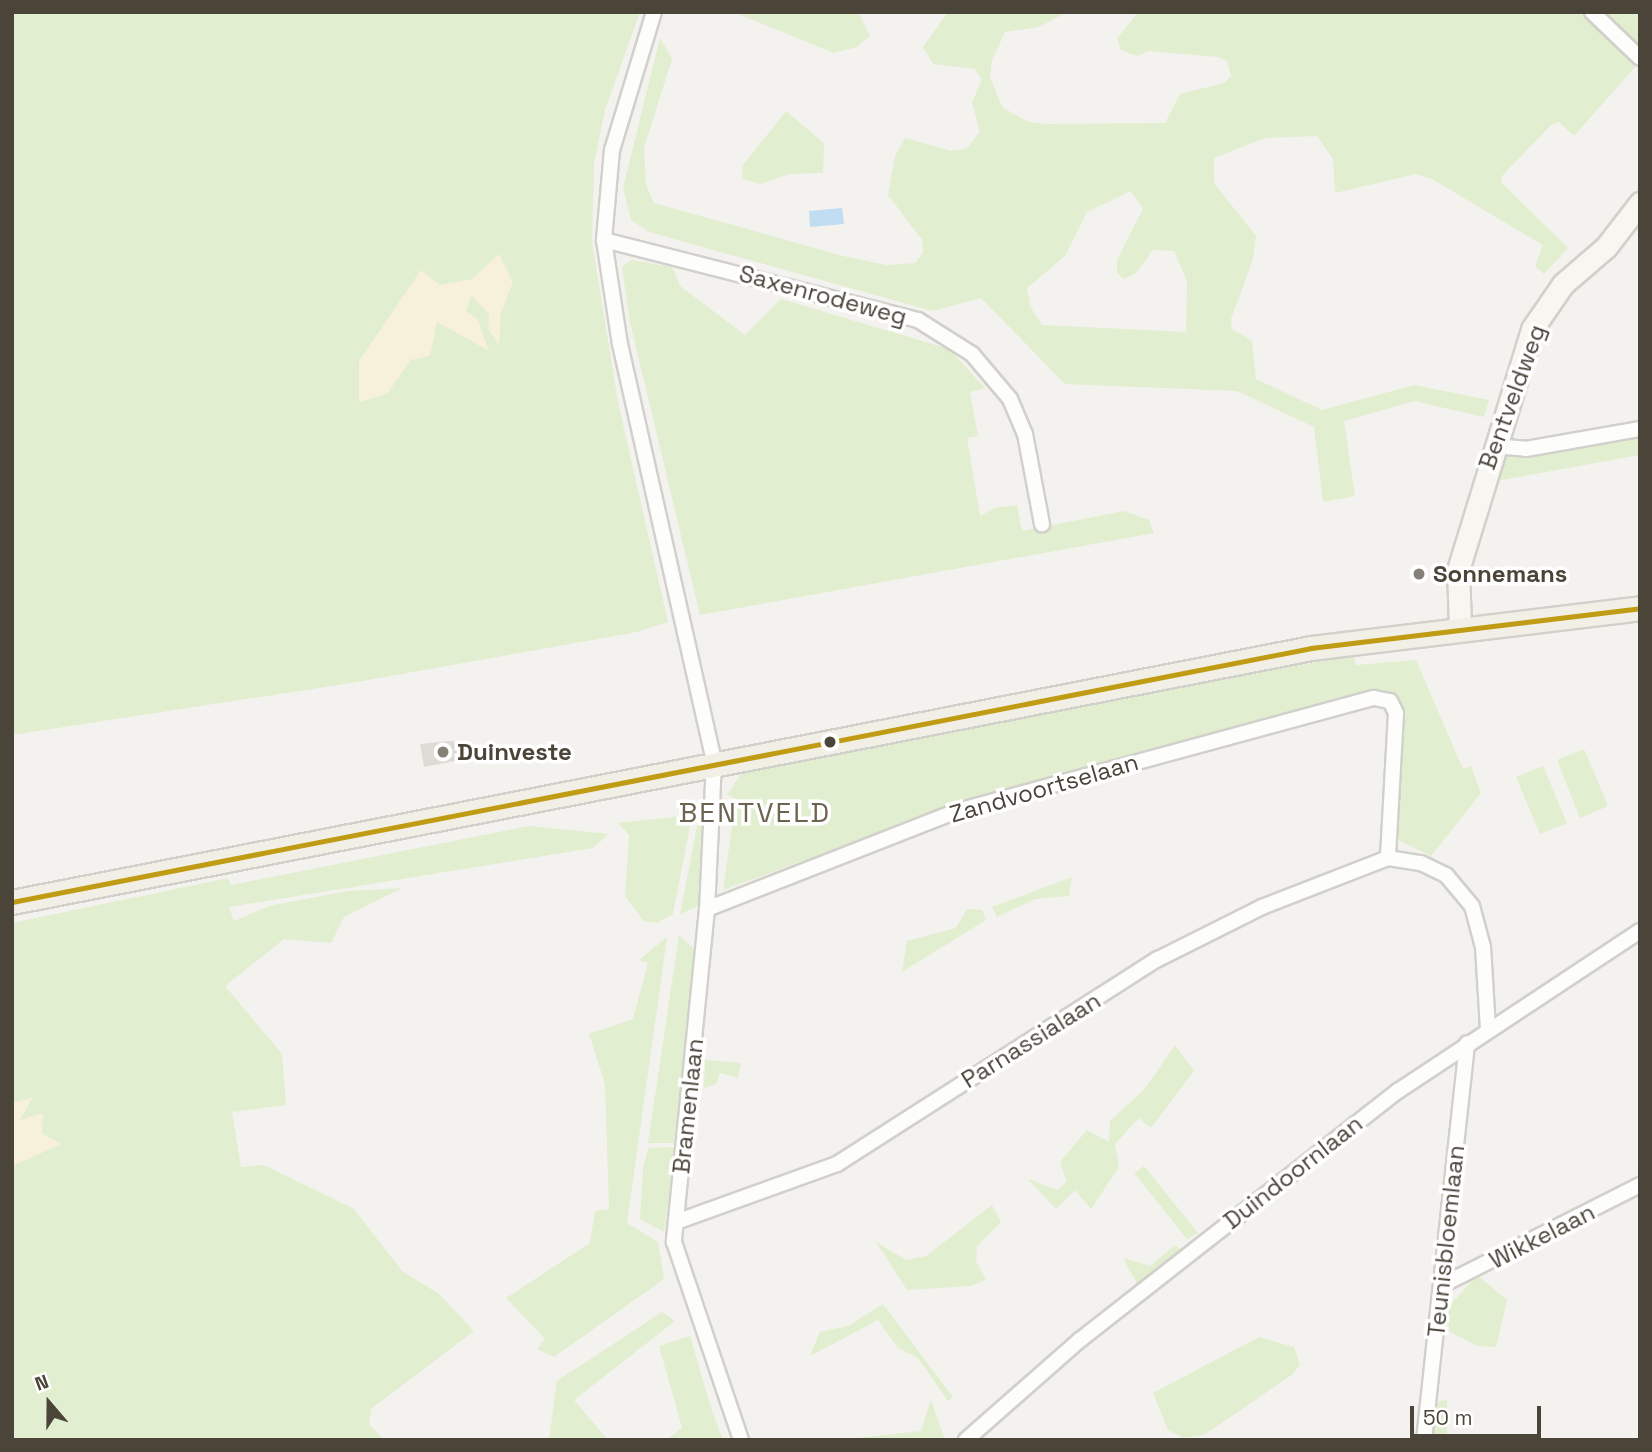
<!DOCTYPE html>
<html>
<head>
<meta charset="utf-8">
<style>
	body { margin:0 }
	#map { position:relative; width:1652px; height:1452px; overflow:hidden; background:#f4f2ee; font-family:"Space Grotesk",sans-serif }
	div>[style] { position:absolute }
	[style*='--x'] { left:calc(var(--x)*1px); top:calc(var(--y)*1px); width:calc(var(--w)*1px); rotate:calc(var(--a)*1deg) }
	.green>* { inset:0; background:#e1eecf }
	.sand>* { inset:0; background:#f7f0da }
	.water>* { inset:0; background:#c0ddf1 }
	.building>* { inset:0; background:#dedbd6 }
	.roads { filter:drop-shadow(2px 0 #d2d0cb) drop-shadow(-2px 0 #d2d0cb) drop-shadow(0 2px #d2d0cb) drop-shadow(0 -2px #d2d0cb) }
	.street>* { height:14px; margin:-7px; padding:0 7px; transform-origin:7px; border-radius:7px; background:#fdfdfc }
	.secondary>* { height:21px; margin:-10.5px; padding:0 10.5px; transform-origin:10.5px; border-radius:10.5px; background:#f7f6f1 }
	.primary>* { height:23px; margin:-11.5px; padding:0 11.5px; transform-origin:11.5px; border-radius:11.5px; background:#f2efe6 }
	.bus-1>* { height:5px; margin:-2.5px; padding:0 2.5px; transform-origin:2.5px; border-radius:2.5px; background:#c09c14 }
	.dots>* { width:19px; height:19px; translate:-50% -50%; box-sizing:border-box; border:4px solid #fff; border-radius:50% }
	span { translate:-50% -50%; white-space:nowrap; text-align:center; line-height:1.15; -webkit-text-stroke:7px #fff; paint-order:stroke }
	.street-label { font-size:24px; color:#4b4439 }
	.poi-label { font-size:24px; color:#4b4439; font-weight:700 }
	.left { translate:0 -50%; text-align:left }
	.quarter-label { font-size:28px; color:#6e6250; letter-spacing:2px }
	.frame { position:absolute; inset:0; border:14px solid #4b4439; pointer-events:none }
	.north { position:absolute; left:14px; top:1368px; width:70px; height:70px; -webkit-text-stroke:5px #fff; paint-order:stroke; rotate:340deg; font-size:19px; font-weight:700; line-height:28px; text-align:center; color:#4b4439 }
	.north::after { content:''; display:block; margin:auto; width:24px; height:32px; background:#4b4439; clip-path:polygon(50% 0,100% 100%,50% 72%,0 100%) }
	.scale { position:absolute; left:1410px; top:1406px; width:131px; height:32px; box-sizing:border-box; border:4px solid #4b4439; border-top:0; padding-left:9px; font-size:21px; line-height:24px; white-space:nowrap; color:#4b4439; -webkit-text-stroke:5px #fff; paint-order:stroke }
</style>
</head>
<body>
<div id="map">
	<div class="green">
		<div style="clip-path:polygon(12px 12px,640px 12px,605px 110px,594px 164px,592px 242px,618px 402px,668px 622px,637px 632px,351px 683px,12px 735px)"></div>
		<div style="clip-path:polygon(733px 12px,858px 12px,870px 36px,857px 47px,834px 53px)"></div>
		<div style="clip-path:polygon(evenodd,948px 12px,1067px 12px,1039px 27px,1005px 32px,992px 60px,990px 77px,1002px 107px,1028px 122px,1045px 124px,1165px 123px,1180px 94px,1224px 83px,1231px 76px,1227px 61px,1219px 57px,1148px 51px,1137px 56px,1121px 50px,1117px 38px,1139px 12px,1579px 12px,1635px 67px,1574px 136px,1559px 122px,1552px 124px,1502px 176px,1501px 182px,1568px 248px,1544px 274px,1535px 266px,1543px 245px,1432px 179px,1416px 174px,1335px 193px,1333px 159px,1317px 136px,1265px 138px,1214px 158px,1214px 183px,1256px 236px,1253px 259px,1231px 319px,1232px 329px,1252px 341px,1256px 379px,1322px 410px,1414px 385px,1489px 400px,1484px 417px,1414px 401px,1344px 421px,1355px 496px,1323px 502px,1314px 427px,1237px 391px,1065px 384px,981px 298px,933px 311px,649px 232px,631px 220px,623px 188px,660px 38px,672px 59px,644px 148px,646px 185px,654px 203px,843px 256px,886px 265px,915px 263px,923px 253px,922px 240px,888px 195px,895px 156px,905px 138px,952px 151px,966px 149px,980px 132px,972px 102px,982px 80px,975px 69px,933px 64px,923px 47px,948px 12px,1131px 191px,1143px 209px,1117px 260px,1117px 273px,1124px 279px,1135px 274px,1153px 250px,1174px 251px,1187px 281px,1186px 332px,1042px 325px,1030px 306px,1027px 288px,1065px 256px,1087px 212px,1131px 191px)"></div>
		<div style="clip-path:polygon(1604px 12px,1640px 12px,1640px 48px,1611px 20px)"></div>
		<div style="clip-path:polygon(786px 111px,824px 143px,823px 173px,790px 174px,760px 184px,742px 179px,743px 165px)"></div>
		<div style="clip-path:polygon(632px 260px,672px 267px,680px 286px,745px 335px,781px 299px,949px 349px,985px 388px,970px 392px,978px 436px,967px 438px,980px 516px,994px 508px,1017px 505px,1022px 531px,1124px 511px,1149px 520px,1154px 533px,700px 615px,629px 318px,622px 266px)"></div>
		<div style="clip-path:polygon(1640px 435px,1640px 455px,1497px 481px,1504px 456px,1526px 457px)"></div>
		<div style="clip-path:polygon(1354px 656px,1356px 665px,1416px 660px,1463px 769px,1471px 766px,1481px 793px,1431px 856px,1394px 838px,1404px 711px,1392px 696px,1364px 691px,956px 805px,723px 890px,736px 799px,727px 795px,740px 775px,812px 756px,1106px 697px)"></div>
		<div style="clip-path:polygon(1584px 749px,1608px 806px,1580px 818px,1557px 760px)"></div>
		<div style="clip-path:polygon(1543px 766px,1567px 823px,1540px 834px,1516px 777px)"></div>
		<div style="clip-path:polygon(700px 811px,708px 812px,700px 905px,680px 914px)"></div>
		<div style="clip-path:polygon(692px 815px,673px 914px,657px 923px,644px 921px,625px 896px,629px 835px,618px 823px)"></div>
		<div style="clip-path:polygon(529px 826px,609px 834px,593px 848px,229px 907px,234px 921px,269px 906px,348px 891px,402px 888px,344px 917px,331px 943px,284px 939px,225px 986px,282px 1054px,286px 1105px,232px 1112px,241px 1167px,264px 1165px,354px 1209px,402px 1271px,439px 1294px,474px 1331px,371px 1409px,369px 1424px,384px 1440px,12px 1440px,12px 923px,228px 878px,231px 885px)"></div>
		<div style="clip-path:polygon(1072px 877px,1069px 896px,1035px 899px,997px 917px,992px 907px)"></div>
		<div style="clip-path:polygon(967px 909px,982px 910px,986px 920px,902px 972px,907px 941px,956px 928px)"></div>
		<div style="clip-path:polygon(679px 935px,696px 951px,674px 1143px,648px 1143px)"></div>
		<div style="clip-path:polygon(667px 937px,627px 1223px,658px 1242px,664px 1279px,554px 1357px,537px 1349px,545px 1339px,506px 1298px,590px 1243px,595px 1211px,609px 1209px,605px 1084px,589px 1034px,633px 1019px,648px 963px,639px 960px)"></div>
		<div style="clip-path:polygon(1175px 1045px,1194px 1071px,1151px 1128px,1139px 1118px,1115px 1144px,1119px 1167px,1091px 1209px,1075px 1190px,1056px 1209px,1028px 1179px,1057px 1190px,1067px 1182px,1060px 1162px,1087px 1130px,1109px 1142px,1110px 1121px,1144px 1090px)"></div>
		<div style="clip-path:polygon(705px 1060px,741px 1063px,738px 1078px,720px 1073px,716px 1084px,704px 1088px)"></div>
		<div style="clip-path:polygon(676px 1147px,664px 1232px,640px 1219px,643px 1169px,648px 1148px)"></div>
		<div style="clip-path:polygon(1144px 1166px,1198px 1233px,1187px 1239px,1134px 1173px)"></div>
		<div style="clip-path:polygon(992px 1205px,1001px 1222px,977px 1246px,976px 1261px,986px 1280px,971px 1286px,907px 1290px,876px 1242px,906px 1260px,926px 1256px)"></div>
		<div style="clip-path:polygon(1175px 1245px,1180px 1249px,1138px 1285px,1123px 1258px,1150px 1266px)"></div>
		<div style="clip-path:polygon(1477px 1275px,1507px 1300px,1496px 1347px,1478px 1346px,1441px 1327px,1443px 1313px)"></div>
		<div style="clip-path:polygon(883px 1304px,953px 1397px,948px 1401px,918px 1358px,898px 1348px,878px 1320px,810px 1356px,820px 1332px,848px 1326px)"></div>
		<div style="clip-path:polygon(662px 1312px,675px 1321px,574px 1400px,608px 1440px,549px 1440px,557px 1381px)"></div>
		<div style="clip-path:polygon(690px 1336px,712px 1411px,723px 1440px,666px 1440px,682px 1428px,659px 1346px)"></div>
		<div style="clip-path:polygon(1259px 1337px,1294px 1347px,1300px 1364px,1293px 1374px,1204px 1435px,1183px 1438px,1168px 1430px,1153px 1393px)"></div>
		<div style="clip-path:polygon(1447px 1399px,1447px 1440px,1432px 1440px,1437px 1403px)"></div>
		<div style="clip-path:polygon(931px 1400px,945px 1440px,838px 1440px,921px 1431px)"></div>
	</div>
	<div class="sand">
		<div style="clip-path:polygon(499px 254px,513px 282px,501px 313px,499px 345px,488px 329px,489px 314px,471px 295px,466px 311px,478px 320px,489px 351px,437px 322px,430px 356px,411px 360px,387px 394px,359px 402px,359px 361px,421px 270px,440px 285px,472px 279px)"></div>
		<div style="clip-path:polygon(33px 1097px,20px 1120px,43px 1113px,42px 1134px,62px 1144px,12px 1166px,12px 1103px)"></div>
	</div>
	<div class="water">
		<div style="clip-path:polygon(842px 208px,844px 224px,810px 227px,809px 211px)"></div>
	</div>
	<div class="building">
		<div style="clip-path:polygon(461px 740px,465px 759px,424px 767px,420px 744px)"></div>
	</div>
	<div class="roads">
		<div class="street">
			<div style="--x:654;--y:12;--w:144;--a:106.9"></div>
			<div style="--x:612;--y:150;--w:90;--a:95.1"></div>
			<div style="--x:604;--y:240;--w:105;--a:81.3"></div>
			<div style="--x:620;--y:344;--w:428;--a:77.3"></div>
			<div style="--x:714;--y:762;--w:147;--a:92.7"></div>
			<div style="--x:707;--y:909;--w:335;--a:95.7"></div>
			<div style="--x:674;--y:1242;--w:209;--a:71.3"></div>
			<div style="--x:1592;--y:12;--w:66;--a:43.8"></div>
			<div style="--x:604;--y:240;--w:324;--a:14.3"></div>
			<div style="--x:918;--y:320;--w:64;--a:32.2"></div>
			<div style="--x:972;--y:354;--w:59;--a:49.8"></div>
			<div style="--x:1010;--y:399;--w:38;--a:67"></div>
			<div style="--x:1025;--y:434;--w:92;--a:79.3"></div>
			<div style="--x:1494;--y:446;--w:32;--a:5"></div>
			<div style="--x:1526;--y:449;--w:116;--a:-10"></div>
			<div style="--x:707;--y:909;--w:269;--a:-21.4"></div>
			<div style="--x:957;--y:811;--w:432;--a:-15.2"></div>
			<div style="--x:1374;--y:698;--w:16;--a:11"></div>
			<div style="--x:1390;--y:701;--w:13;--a:63"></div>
			<div style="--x:1396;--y:713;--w:145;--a:93.2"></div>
			<div style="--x:1388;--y:858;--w:33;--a:9"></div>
			<div style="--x:1421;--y:863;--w:28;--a:26"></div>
			<div style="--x:1446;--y:875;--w:40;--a:50"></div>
			<div style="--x:1472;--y:906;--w:42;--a:75"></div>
			<div style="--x:1483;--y:947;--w:81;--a:86.5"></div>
			<div style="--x:676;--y:1222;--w:171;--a:-19.8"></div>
			<div style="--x:837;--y:1164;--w:381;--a:-32.6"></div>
			<div style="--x:1158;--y:959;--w:116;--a:-26.6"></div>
			<div style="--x:1262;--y:907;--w:135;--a:-21.3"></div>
			<div style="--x:1442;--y:1285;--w:222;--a:-26.8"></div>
			<div style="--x:966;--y:1440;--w:152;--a:-41.3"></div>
			<div style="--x:1080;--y:1340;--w:404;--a:-38.1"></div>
			<div style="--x:1398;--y:1091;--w:290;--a:-33.5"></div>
			<div style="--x:1424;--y:1440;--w:399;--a:-83.8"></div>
		</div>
		<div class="secondary">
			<div style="--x:1460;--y:626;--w:56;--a:-92"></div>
			<div style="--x:1458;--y:570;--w:252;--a:-72.9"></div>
			<div style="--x:1532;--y:329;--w:55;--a:-55.4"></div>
			<div style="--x:1563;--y:284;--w:57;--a:-40.7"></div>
			<div style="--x:1606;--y:247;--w:56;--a:-52.3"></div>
		</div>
		<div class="primary">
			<div style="--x:12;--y:902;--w:1324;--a:-11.06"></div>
			<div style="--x:1311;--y:648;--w:331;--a:-6.9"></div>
		</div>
	</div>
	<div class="bus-1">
		<div style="--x:12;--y:902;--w:1324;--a:-11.06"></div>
		<div style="--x:1311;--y:648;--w:331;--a:-6.9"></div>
	</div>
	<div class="dots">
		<div style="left:1419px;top:574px;background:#868178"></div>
		<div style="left:830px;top:742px;background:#4b4439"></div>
		<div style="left:443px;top:752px;background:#868178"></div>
	</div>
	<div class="street-label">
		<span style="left:823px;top:295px;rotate:15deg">Saxenrodeweg</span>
		<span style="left:1512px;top:397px;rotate:-70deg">Bentveldweg</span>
		<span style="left:1044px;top:788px;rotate:-16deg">Zandvoortselaan</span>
		<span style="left:1031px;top:1040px;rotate:-32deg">Parnassialaan</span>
		<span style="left:688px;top:1106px;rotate:-84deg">Bramenlaan</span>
		<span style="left:1293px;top:1172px;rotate:-38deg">Duindoornlaan</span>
		<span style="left:1542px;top:1236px;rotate:-27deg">Wikkelaan</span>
		<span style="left:1446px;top:1241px;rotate:-84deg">Teunisbloemlaan</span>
	</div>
	<div class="poi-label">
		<span class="left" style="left:1433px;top:574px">Sonnemans</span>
		<span class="left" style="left:457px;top:752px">Duinveste</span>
	</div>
	<div class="quarter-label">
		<span style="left:755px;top:812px">BENTVELD</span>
	</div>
	<div class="frame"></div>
	<div class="north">N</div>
	<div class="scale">50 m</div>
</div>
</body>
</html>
